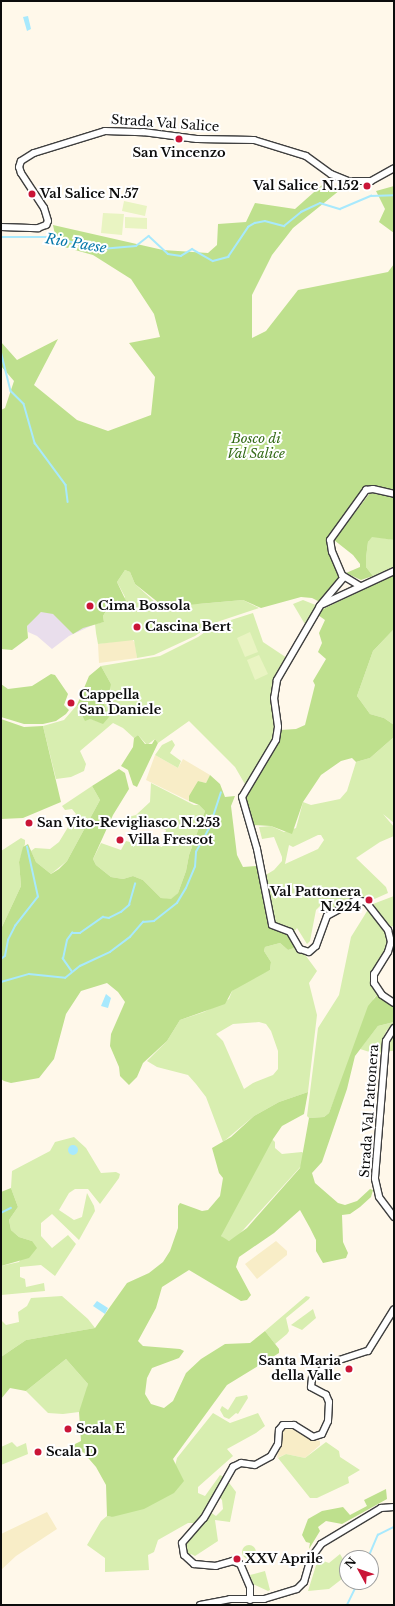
<!DOCTYPE html>
<html>
<head>
<meta charset="utf-8">
<style>
	body { margin:0 }
	#map { position:relative; width:395px; height:1606px; overflow:hidden; background:#fff8ea; font-family:"Libre Baskerville",serif }
	div>[style] { position:absolute }
	[style*='--x'] { left:calc(var(--x)*1px); top:calc(var(--y)*1px); width:calc(var(--w)*1px); rotate:calc(var(--a)*1deg) }
	.industrial>* { inset:0; background:#e9deec }
	.farmland>* { inset:0; background:#f8edc7 }
	.green>* { inset:0; background:#d8eeb0 }
	.round { border-radius:50% }
	.forest>* { inset:0; background:#bee08d }
	.pitch>* { inset:0; background:#e9f4c2 }
	.water>* { inset:0; background:#a8e9fd }
	.stream>* { height:1.5px; margin:-0.75px; padding:0 0.75px; transform-origin:0.75px; border-radius:0.75px; background:#a8e9fd }
	.roads { filter:drop-shadow(1px 0 #3f3f3f) drop-shadow(-1px 0 #3f3f3f) drop-shadow(0 1px #3f3f3f) drop-shadow(0 -1px #3f3f3f) }
	.tertiary>* { height:6px; margin:-3px; padding:0 3px; transform-origin:3px; border-radius:3px; background:#fff }
	.dots>* { width:11px; height:11px; translate:-50% -50%; box-sizing:border-box; border:2px solid #fff; border-radius:50% }
	span { translate:-50% -50%; white-space:nowrap; text-align:center; line-height:1.15; -webkit-text-stroke:4px #fff; paint-order:stroke }
	.street-label { font-size:13px; color:#0c0c0c }
	.poi-label { font-size:13px; color:#0c0c0c; font-weight:700 }
	.right { translate:-100% -50%; text-align:right }
	.left { translate:0 -50%; text-align:left }
	.park-label { font-size:13px; color:#336a16; font-style:italic }
	.water-label { font-size:14px; color:#0879aa; font-style:italic }
	.frame { position:absolute; inset:0; border:2px solid #0c0c0c; pointer-events:none }
	.north { position:absolute; left:339px; top:1550px; width:40px; height:40px; box-sizing:border-box; background:#fff; border:1px solid #9e9e9e; border-radius:50%; rotate:310deg; font-size:11px; font-weight:700; line-height:16px; text-align:center; color:#0c0c0c }
	.north::after { content:''; display:block; margin:auto; width:14px; height:18px; background:#ca1537; clip-path:polygon(50% 0,100% 100%,50% 72%,0 100%) }
</style>
</head>
<body>
<div id="map">
	<div class="industrial">
		<div style="clip-path:polygon(48px 611px,53px 614px,95px 624px,69px 636px,52px 649px,37px 636px,28px 632px,27px 626px,33px 619px,41px 612px)"></div>
	</div>
	<div class="farmland">
		<div style="clip-path:polygon(132px 639px,135px 643px,137px 658px,99px 663px,98px 644px)"></div>
		<div style="clip-path:polygon(155px 755px,178px 768px,183px 759px,210px 775px,206px 783px,198px 781px,189px 801px,146px 780px)"></div>
		<div style="clip-path:polygon(276px 1241px,287px 1251px,287px 1255px,257px 1279px,245px 1264px)"></div>
		<div style="clip-path:polygon(285px 1427px,292px 1427px,309px 1439px,320px 1441px,320px 1445px,305px 1458px,286px 1454px,277px 1458px,282px 1429px)"></div>
		<div style="clip-path:polygon(47px 1512px,57px 1529px,16px 1556px,1px 1570px,1px 1534px)"></div>
	</div>
	<div class="green">
		<div style="clip-path:polygon(372px 536px,394px 540px,394px 569px,373px 576px,366px 567px,366px 558px,368px 542px)"></div>
		<div style="clip-path:polygon(125px 570px,130px 572px,135px 584px,156px 603px,198px 604px,243px 600px,259px 608px,214px 623px,195px 636px,154px 655px,137px 658px,134px 640px,98px 644px,96px 633px,95px 624px,104px 622px,103px 616px,106px 611px,117px 609px,125px 597px,117px 582px)"></div>
		<div style="clip-path:polygon(303px 600px,318px 606px,306px 626px,293px 604px)"></div>
		<div style="clip-path:polygon(253px 613px,263px 642px,287px 658px,271px 692px,275px 737px,246px 786px,235px 767px,189px 721px,158px 743px,155px 739px,147px 745px,138px 735px,134px 738px,123px 728px,113px 723px,80px 751px,86px 764px,84px 771px,71px 777px,56px 779px,43px 726px,64px 720px,77px 705px,82px 716px,99px 722px,105px 708px,101px 696px,111px 684px,101px 666px,160px 656px,198px 637px,215px 625px)"></div>
		<div style="clip-path:polygon(394px 629px,394px 725px,384px 718px,370px 714px,357px 696px,373px 651px)"></div>
		<div style="clip-path:polygon(evenodd,394px 737px,394px 823px,383px 814px,394px 827px,394px 836px,380px 842px,356px 858px,386px 887px,388px 893px,370px 901px,366px 899px,328px 912px,324px 902px,316px 910px,310px 941px,307px 944px,297px 928px,294px 932px,273px 923px,264px 876px,274px 870px,282px 861px,282px 857px,274px 837px,262px 839px,259px 827px,271px 826px,284px 832px,296px 828px,303px 802px,311px 805px,340px 799px,347px 791px,356px 762px,370px 758px,394px 737px,318px 835px,321px 835px,324px 840px,318px 849px,285px 864px,289px 845px,293px 847px,318px 835px)"></div>
		<div style="clip-path:polygon(172px 740px,175px 745px,170px 753px,181px 761px,178px 768px,155px 755px,162px 745px)"></div>
		<div style="clip-path:polygon(151px 783px,194px 805px,199px 805px,205px 811px,189px 855px,186px 871px,178px 893px,171px 900px,161px 898px,143px 880px,133px 876px,123px 879px,111px 877px,96px 865px,93px 859px,101px 843px,121px 850px,126px 841px,134px 843px,136px 838px,162px 847px,166px 830px,142px 821px,136px 825px,127px 821px,128px 817px,136px 815px,150px 802px)"></div>
		<div style="clip-path:polygon(92px 786px,100px 800px,67px 861px,51px 874px,36px 862px,31px 851px,35px 848px,50px 849px,59px 842px,76px 814px,72px 809px,65px 810px,62px 806px)"></div>
		<div style="clip-path:polygon(21px 838px,25px 840px,25px 844px,19px 862px,21px 886px,1px 929px,1px 851px)"></div>
		<div style="clip-path:polygon(394px 896px,394px 926px,388px 927px,373px 904px)"></div>
		<div style="clip-path:polygon(369px 908px,386px 932px,389px 944px,374px 971px,378px 994px,374px 998px,329px 1113px,324px 1117px,309px 1118px,307px 1116px,318px 1028px,339px 995px,351px 937px)"></div>
		<div style="clip-path:polygon(evenodd,280px 943px,288px 950px,294px 948px,306px 956px,317px 971px,309px 983px,317px 1015px,308px 1092px,279px 1102px,254px 1116px,223px 1142px,206px 1097px,196px 1084px,188px 1075px,157px 1067px,147px 1061px,167px 1041px,180px 1020px,204px 1012px,229px 999px,232px 991px,245px 981px,270px 970px,271px 962px,264px 951px,265px 947px,280px 943px,259px 1022px,266px 1024px,271px 1031px,278px 1051px,278px 1069px,273px 1075px,253px 1083px,244px 1089px,223px 1041px,216px 1034px,233px 1024px,259px 1022px)"></div>
		<div style="clip-path:polygon(394px 1022px,394px 1025px,387px 1030px,383px 1038px,383px 1052px,376px 1054px,360px 1049px,378px 1026px)"></div>
		<div style="clip-path:polygon(394px 1031px,394px 1051px,387px 1051px,388px 1040px)"></div>
		<div style="clip-path:polygon(74px 1137px,86px 1148px,101px 1173px,116px 1172px,120px 1174px,119px 1178px,100px 1204px,88px 1189px,75px 1189px,69px 1193px,59px 1210px,74px 1220px,82px 1217px,87px 1193px,94px 1206px,95px 1211px,79px 1240px,52px 1214px,41px 1223px,41px 1236px,52px 1248px,68px 1235px,76px 1244px,55px 1276px,41px 1265px,20px 1267px,20px 1277px,25px 1279px,26px 1287px,44px 1283px,45px 1291px,1px 1295px,1px 1266px,19px 1262px,32px 1241px,19px 1237px,11px 1230px,9px 1220px,18px 1207px,11px 1188px,12px 1171px,50px 1151px,55px 1142px)"></div>
		<div style="clip-path:polygon(272px 1139px,275px 1142px,275px 1148px,282px 1154px,302px 1152px,304px 1154px,303px 1164px,235px 1239px,229px 1241px,224px 1239px,221px 1236px,222px 1231px)"></div>
		<div style="clip-path:polygon(62px 1296px,88px 1319px,95px 1328px,26px 1340px,1px 1357px,1px 1320px,6px 1325px,19px 1322px,18px 1312px,27px 1306px,31px 1298px)"></div>
		<div style="clip-path:polygon(306px 1296px,310px 1297px,309px 1299px,286px 1318px,289px 1331px,287px 1334px,275px 1344px,265px 1331px)"></div>
		<div style="clip-path:polygon(313px 1309px,316px 1318px,302px 1330px,291px 1325px)"></div>
		<div style="clip-path:polygon(66px 1359px,88px 1384px,85px 1400px,79px 1412px,63px 1414px,48px 1413px,26px 1391px)"></div>
		<div style="clip-path:polygon(247px 1395px,248px 1398px,238px 1414px,236px 1413px,229px 1419px,224px 1417px,220px 1410px,222px 1406px,228px 1410px,236px 1397px)"></div>
		<div style="clip-path:polygon(213px 1413px,230px 1423px,258px 1413px,265px 1426px,256px 1433px,227px 1449px,233px 1456px,198px 1487px,198px 1493px,205px 1496px,220px 1475px,224px 1477px,201px 1517px,195px 1523px,188px 1523px,158px 1540px,154px 1552px,148px 1555px,149px 1570px,105px 1572px,105px 1558px,87px 1545px,101px 1521px,107px 1516px,112px 1517px,175px 1466px,177px 1458px)"></div>
		<div style="clip-path:polygon(12px 1442px,17px 1447px,26px 1443px,28px 1454px,1px 1465px,1px 1447px)"></div>
		<div style="clip-path:polygon(326px 1442px,339px 1451px,340px 1457px,360px 1470px,348px 1477px,349px 1483px,317px 1498px,310px 1498px,278px 1458px,286px 1454px,305px 1458px)"></div>
		<div style="clip-path:polygon(227px 1480px,236px 1492px,230px 1522px,215px 1520px,218px 1541px,195px 1556px,191px 1554px,188px 1557px,183px 1546px,210px 1512px,216px 1516px,223px 1509px,222px 1500px,218px 1496px)"></div>
		<div class="round" style="left:242px;top:1545px;width:14px;height:14px"></div>
		<div style="clip-path:polygon(340px 1554px,347px 1566px,347px 1575px,329px 1589px,308px 1591px,318px 1559px,329px 1563px)"></div>
		<div style="clip-path:polygon(265px 1571px,270px 1590px,268px 1591px,253px 1584px,250px 1575px)"></div>
	</div>
	<div class="forest">
		<div style="clip-path:polygon(322px 185px,340px 190px,293px 228px,272px 255px,252px 295px,252px 338px,266px 331px,298px 290px,388px 272px,394px 264px,394px 491px,374px 485px,365px 487px,329px 535px,327px 549px,340px 577px,320px 602px,312px 598px,301px 597px,261px 608px,243px 600px,164px 607px,135px 584px,130px 572px,125px 570px,117px 582px,126px 601px,122px 608px,106px 611px,103px 616px,104px 622px,83px 628px,73px 634px,53px 614px,41px 612px,27px 626px,28px 638px,12px 650px,1px 649px,1px 410px,5px 408px,14px 381px,1px 366px,1px 342px,17px 360px,58px 339px,34px 385px,77px 420px,108px 431px,151px 415px,155px 377px,129px 343px,160px 337px,154px 314px,131px 279px,93px 255px,57px 245px,53px 225px,163px 250px,208px 253px,217px 245px,218px 224px,246px 222px,255px 203px,295px 209px)"></div>
		<div style="clip-path:polygon(394px 186px,394px 233px,379px 222px,385px 209px,376px 191px)"></div>
		<div style="clip-path:polygon(370px 493px,394px 497px,394px 540px,372px 537px,368px 542px,366px 558px,366px 567px,373px 576px,361px 580px,346px 573px,360px 567px,360px 564px,353px 555px,334px 540px)"></div>
		<div style="clip-path:polygon(394px 575px,394px 629px,373px 651px,357px 696px,370px 714px,384px 718px,394px 725px,394px 737px,370px 758px,356px 762px,352px 758px,341px 761px,321px 775px,303px 802px,292px 834px,271px 826px,253px 825px,246px 798px,276px 748px,280px 730px,296px 729px,305px 725px,315px 685px,313px 681px,326px 659px,318px 652px,322px 643px,319px 633px,325px 620px,318px 615px,321px 610px)"></div>
		<div style="clip-path:polygon(101px 666px,111px 684px,109px 693px,101px 696px,109px 717px,103px 724px,90px 719px,85px 721px,77px 705px,89px 676px)"></div>
		<div style="clip-path:polygon(51px 674px,55px 675px,68px 694px,64px 705px,69px 710px,66px 714px,56px 721px,43px 724px,24px 724px,1px 717px,1px 684px,8px 689px,32px 686px)"></div>
		<div style="clip-path:polygon(1px 719px,24px 727px,43px 726px,61px 802px,23px 818px,1px 819px)"></div>
		<div style="clip-path:polygon(138px 735px,145px 744px,152px 744px,155px 739px,158px 743px,137px 787px,133px 785px,128px 770px,121px 766px,133px 747px,134px 738px)"></div>
		<div style="clip-path:polygon(119px 769px,125px 773px,129px 789px,113px 815px,93px 859px,96px 865px,111px 877px,123px 879px,133px 876px,143px 880px,161px 898px,171px 899px,178px 893px,186px 871px,189px 855px,205px 811px,199px 805px,189px 801px,189px 796px,198px 781px,206px 783px,210px 775px,220px 784px,225px 797px,235px 796px,231px 806px,237px 855px,243px 867px,256px 866px,257px 868px,268px 925px,272px 929px,291px 935px,294px 948px,288px 950px,280px 943px,265px 947px,264px 951px,271px 962px,270px 970px,232px 991px,225px 1004px,180px 1020px,167px 1041px,143px 1063px,137px 1077px,129px 1085px,120px 1076px,119px 1067px,110px 1046px,111px 1034px,125px 1002px,118px 992px,107px 983px,81px 991px,66px 1014px,54px 1059px,39px 1078px,11px 1083px,4px 1081px,1px 1079px,1px 929px,21px 886px,19px 862px,23px 847px,28px 844px,36px 862px,51px 874px,59px 869px,67px 861px,100px 800px,92px 786px)"></div>
		<div style="clip-path:polygon(378px 994px,394px 1005px,394px 1022px,378px 1026px,355px 1056px,347px 1089px,322px 1162px,312px 1173px,315px 1183px,338px 1203px,345px 1205px,357px 1201px,370px 1189px,373px 1190px,371px 1197px,360px 1207px,350px 1214px,342px 1215px,343px 1242px,348px 1253px,346px 1258px,323px 1263px,316px 1251px,316px 1240px,310px 1228px,300px 1210px,274px 1233px,239px 1257px,236px 1267px,251px 1295px,247px 1300px,241px 1301px,189px 1270px,162px 1287px,156px 1308px,138px 1341px,143px 1346px,180px 1349px,184px 1351px,179px 1358px,152px 1368px,147px 1378px,145px 1394px,151px 1404px,164px 1408px,173px 1401px,186px 1373px,201px 1359px,225px 1344px,250px 1343px,265px 1331px,279px 1349px,279px 1353px,227px 1385px,219px 1396px,173px 1459px,184px 1481px,174px 1493px,144px 1509px,112px 1517px,107px 1516px,106px 1485px,96px 1467px,83px 1452px,70px 1457px,66px 1453px,67px 1448px,81px 1441px,79px 1412px,88px 1384px,66px 1359px,26px 1391px,10px 1388px,1px 1399px,1px 1357px,26px 1340px,95px 1328px,127px 1283px,149px 1273px,163px 1262px,170px 1251px,178px 1228px,178px 1206px,180px 1203px,202px 1211px,208px 1210px,220px 1196px,223px 1178px,219px 1173px,212px 1148px,231px 1137px,254px 1116px,279px 1102px,308px 1092px,304px 1114px,282px 1126px,273px 1139px,221px 1236px,229px 1241px,247px 1228px,300px 1168px,309px 1118px,324px 1117px,329px 1113px,368px 1006px)"></div>
		<div style="clip-path:polygon(11px 1188px,18px 1207px,9px 1220px,11px 1230px,19px 1237px,32px 1241px,37px 1248px,29px 1258px,1px 1266px,1px 1192px)"></div>
		<div style="clip-path:polygon(386px 1489px,387px 1499px,342px 1524px,326px 1521px,318px 1527px,320px 1531px,309px 1549px,310px 1543px,306px 1542px,302px 1535px,308px 1519px,322px 1511px,343px 1507px,350px 1515px,367px 1506px,364px 1500px)"></div>
	</div>
	<div class="pitch">
		<div style="clip-path:polygon(124px 201px,147px 206px,145px 216px,122px 211px)"></div>
		<div style="clip-path:polygon(103px 213px,124px 214px,122px 235px,101px 233px)"></div>
		<div style="clip-path:polygon(125px 217px,147px 218px,147px 229px,125px 228px)"></div>
		<div style="clip-path:polygon(250px 632px,258px 652px,245px 657px,237px 638px)"></div>
		<div style="clip-path:polygon(259px 655px,268px 674px,255px 680px,247px 660px)"></div>
	</div>
	<div class="water">
		<div style="clip-path:polygon(28px 16px,31px 29px,27px 31px,23px 17px)"></div>
		<div style="clip-path:polygon(106px 994px,111px 998px,108px 1008px,101px 1006px)"></div>
		<div class="round" style="left:68px;top:1145px;width:10px;height:10px"></div>
		<div style="clip-path:polygon(97px 1301px,108px 1308px,105px 1314px,93px 1306px)"></div>
	</div>
	<div class="stream">
		<div style="--x:1;--y:237;--w:50;--a:0"></div>
		<div style="--x:51;--y:237;--w:51;--a:13.5"></div>
		<div style="--x:101;--y:249;--w:35;--a:-5"></div>
		<div style="--x:136;--y:246;--w:16;--a:-38"></div>
		<div style="--x:149;--y:236;--w:26;--a:43"></div>
		<div style="--x:168;--y:254;--w:13;--a:9"></div>
		<div style="--x:181;--y:256;--w:13;--a:-32"></div>
		<div style="--x:192;--y:249;--w:24;--a:30"></div>
		<div style="--x:213;--y:261;--w:16;--a:-15"></div>
		<div style="--x:228;--y:257;--w:36;--a:-56"></div>
		<div style="--x:248;--y:227;--w:8;--a:-30"></div>
		<div style="--x:255;--y:223;--w:10;--a:-11"></div>
		<div style="--x:265;--y:221;--w:20;--a:15"></div>
		<div style="--x:284;--y:226;--w:22;--a:-39"></div>
		<div style="--x:301;--y:212;--w:21;--a:-25"></div>
		<div style="--x:320;--y:203;--w:21;--a:17"></div>
		<div style="--x:340;--y:209;--w:34;--a:-23"></div>
		<div style="--x:371;--y:196;--w:23;--a:-2"></div>
		<div style="--x:1;--y:351;--w:41;--a:76"></div>
		<div style="--x:11;--y:391;--w:18;--a:45"></div>
		<div style="--x:24;--y:404;--w:41;--a:74.2"></div>
		<div style="--x:35;--y:443;--w:52;--a:53.6"></div>
		<div style="--x:66;--y:485;--w:17;--a:83"></div>
		<div style="--x:1;--y:959;--w:5;--a:-37"></div>
		<div style="--x:5;--y:956;--w:16;--a:-79"></div>
		<div style="--x:8;--y:940;--w:16;--a:-63"></div>
		<div style="--x:15;--y:926;--w:37;--a:-52"></div>
		<div style="--x:38;--y:897;--w:51;--a:-102.4"></div>
		<div style="--x:72;--y:972;--w:16;--a:-125"></div>
		<div style="--x:63;--y:959;--w:19;--a:-78"></div>
		<div style="--x:67;--y:940;--w:9;--a:-54"></div>
		<div style="--x:72;--y:933;--w:8;--a:0"></div>
		<div style="--x:80;--y:933;--w:28;--a:-35"></div>
		<div style="--x:103;--y:917;--w:6;--a:9"></div>
		<div style="--x:109;--y:918;--w:13;--a:-27"></div>
		<div style="--x:121;--y:912;--w:11;--a:-41"></div>
		<div style="--x:129;--y:905;--w:22;--a:-74"></div>
		<div style="--x:1;--y:982;--w:29;--a:-16"></div>
		<div style="--x:29;--y:974;--w:36;--a:6"></div>
		<div style="--x:65;--y:978;--w:19;--a:-39"></div>
		<div style="--x:80;--y:966;--w:33;--a:-25"></div>
		<div style="--x:110;--y:952;--w:25;--a:-37"></div>
		<div style="--x:130;--y:937;--w:20;--a:-49"></div>
		<div style="--x:143;--y:922;--w:11;--a:-5"></div>
		<div style="--x:154;--y:921;--w:29;--a:-38"></div>
		<div style="--x:177;--y:903;--w:17;--a:-59"></div>
		<div style="--x:186;--y:888;--w:23;--a:-67"></div>
		<div style="--x:195;--y:867;--w:15;--a:-86"></div>
		<div style="--x:196;--y:852;--w:26;--a:-61"></div>
		<div style="--x:209;--y:829;--w:38;--a:-72"></div>
		<div style="--x:1;--y:1213;--w:11;--a:-27"></div>
		<div style="--x:368;--y:1558;--w:25;--a:-67"></div>
		<div style="--x:378;--y:1535;--w:18;--a:-27"></div>
		<div style="--x:347;--y:1605;--w:25;--a:-64"></div>
	</div>
	<div class="roads">
		<div class="tertiary">
			<div style="--x:1;--y:227;--w:37;--a:2"></div>
			<div style="--x:38;--y:228;--w:9;--a:-21"></div>
			<div style="--x:46;--y:225;--w:4;--a:-63"></div>
			<div style="--x:48;--y:221;--w:14;--a:-107"></div>
			<div style="--x:44;--y:208;--w:42;--a:-123.3"></div>
			<div style="--x:21;--y:173;--w:6;--a:-108"></div>
			<div style="--x:19;--y:167;--w:6;--a:-72"></div>
			<div style="--x:21;--y:161;--w:15;--a:-32"></div>
			<div style="--x:34;--y:153;--w:74;--a:-17.2"></div>
			<div style="--x:105;--y:131;--w:38;--a:2"></div>
			<div style="--x:143;--y:132;--w:54;--a:7.4"></div>
			<div style="--x:197;--y:139;--w:57;--a:1"></div>
			<div style="--x:254;--y:140;--w:54;--a:17.1"></div>
			<div style="--x:306;--y:156;--w:31;--a:36"></div>
			<div style="--x:331;--y:174;--w:18;--a:22"></div>
			<div style="--x:348;--y:181;--w:23;--a:0"></div>
			<div style="--x:371;--y:181;--w:26;--a:-29"></div>
			<div style="--x:344;--y:577;--w:38;--a:130"></div>
			<div style="--x:320;--y:606;--w:86;--a:120.2"></div>
			<div style="--x:277;--y:680;--w:18;--a:99"></div>
			<div style="--x:274;--y:698;--w:29;--a:82"></div>
			<div style="--x:278;--y:727;--w:13;--a:99"></div>
			<div style="--x:276;--y:740;--w:66;--a:120.8"></div>
			<div style="--x:242;--y:797;--w:54;--a:73.9"></div>
			<div style="--x:257;--y:849;--w:77;--a:78.8"></div>
			<div style="--x:272;--y:925;--w:19;--a:21"></div>
			<div style="--x:290;--y:932;--w:20;--a:60"></div>
			<div style="--x:300;--y:949;--w:9;--a:18"></div>
			<div style="--x:309;--y:952;--w:9;--a:-41"></div>
			<div style="--x:316;--y:946;--w:32;--a:-70"></div>
			<div style="--x:327;--y:916;--w:33;--a:-29"></div>
			<div style="--x:356;--y:900;--w:10;--a:11"></div>
			<div style="--x:366;--y:902;--w:36;--a:52"></div>
			<div style="--x:388;--y:930;--w:12;--a:76"></div>
			<div style="--x:391;--y:942;--w:10;--a:107"></div>
			<div style="--x:388;--y:952;--w:26;--a:122"></div>
			<div style="--x:374;--y:974;--w:9;--a:90"></div>
			<div style="--x:374;--y:983;--w:14;--a:56"></div>
			<div style="--x:382;--y:995;--w:14;--a:34"></div>
			<div style="--x:360;--y:586;--w:21;--a:-149"></div>
			<div style="--x:342;--y:575;--w:25;--a:-113"></div>
			<div style="--x:332;--y:552;--w:12;--a:-99"></div>
			<div style="--x:330;--y:540;--w:62;--a:-54.2"></div>
			<div style="--x:366;--y:490;--w:7;--a:-8"></div>
			<div style="--x:373;--y:489;--w:22;--a:13"></div>
			<div style="--x:323;--y:604;--w:78;--a:-24.9"></div>
			<div style="--x:394;--y:1028;--w:15;--a:122"></div>
			<div style="--x:386;--y:1041;--w:138;--a:94.6"></div>
			<div style="--x:375;--y:1179;--w:18;--a:77"></div>
			<div style="--x:379;--y:1197;--w:25;--a:53"></div>
			<div style="--x:250;--y:1600;--w:13;--a:-90"></div>
			<div style="--x:250;--y:1587;--w:25;--a:-113"></div>
			<div style="--x:240;--y:1564;--w:8;--a:-157"></div>
			<div style="--x:233;--y:1561;--w:18;--a:164"></div>
			<div style="--x:216;--y:1566;--w:22;--a:-175"></div>
			<div style="--x:194;--y:1564;--w:13;--a:-138"></div>
			<div style="--x:184;--y:1555;--w:12;--a:-99"></div>
			<div style="--x:182;--y:1543;--w:33;--a:-49"></div>
			<div style="--x:204;--y:1518;--w:59;--a:-60.4"></div>
			<div style="--x:233;--y:1467;--w:9;--a:-27"></div>
			<div style="--x:241;--y:1463;--w:14;--a:8"></div>
			<div style="--x:255;--y:1465;--w:18;--a:-29"></div>
			<div style="--x:271;--y:1456;--w:14;--a:-60"></div>
			<div style="--x:278;--y:1444;--w:14;--a:-86"></div>
			<div style="--x:279;--y:1430;--w:6;--a:-51"></div>
			<div style="--x:283;--y:1425;--w:11;--a:0"></div>
			<div style="--x:294;--y:1425;--w:22;--a:32"></div>
			<div style="--x:313;--y:1437;--w:9;--a:-18"></div>
			<div style="--x:322;--y:1434;--w:14;--a:-65"></div>
			<div style="--x:328;--y:1421;--w:19;--a:-87"></div>
			<div style="--x:329;--y:1402;--w:8;--a:-113"></div>
			<div style="--x:326;--y:1395;--w:17;--a:-152"></div>
			<div style="--x:311;--y:1387;--w:9;--a:-84"></div>
			<div style="--x:312;--y:1378;--w:23;--a:-40"></div>
			<div style="--x:330;--y:1363;--w:40;--a:-18"></div>
			<div style="--x:368;--y:1351;--w:49;--a:-58.2"></div>
			<div style="--x:200;--y:1605;--w:31;--a:-11"></div>
			<div style="--x:230;--y:1599;--w:34;--a:0"></div>
			<div style="--x:264;--y:1599;--w:34;--a:-17"></div>
			<div style="--x:297;--y:1589;--w:10;--a:-45"></div>
			<div style="--x:304;--y:1582;--w:25;--a:-74"></div>
			<div style="--x:311;--y:1558;--w:17;--a:-54"></div>
			<div style="--x:321;--y:1544;--w:70;--a:-31"></div>
			<div style="--x:381;--y:1508;--w:13;--a:-4"></div>
		</div>
	</div>
	<div class="dots">
		<div style="left:179px;top:139px;background:#ca1537"></div>
		<div style="left:367px;top:186px;background:#ca1537"></div>
		<div style="left:32px;top:194px;background:#ca1537"></div>
		<div style="left:90px;top:606px;background:#ca1537"></div>
		<div style="left:137px;top:627px;background:#ca1537"></div>
		<div style="left:71px;top:703px;background:#ca1537"></div>
		<div style="left:29px;top:823px;background:#ca1537"></div>
		<div style="left:120px;top:840px;background:#ca1537"></div>
		<div style="left:369px;top:900px;background:#ca1537"></div>
		<div style="left:349px;top:1369px;background:#ca1537"></div>
		<div style="left:68px;top:1429px;background:#ca1537"></div>
		<div style="left:38px;top:1452px;background:#ca1537"></div>
		<div style="left:237px;top:1559px;background:#ca1537"></div>
	</div>
	<div class="street-label">
		<span style="left:165px;top:124px;rotate:4deg">Strada Val Salice</span>
		<span style="left:370px;top:1111px;rotate:-86deg">Strada Val Pattonera</span>
	</div>
	<div class="poi-label">
		<span style="left:179px;top:153px">San Vincenzo</span>
		<span class="right" style="left:359px;top:186px">Val Salice N.152</span>
		<span class="left" style="left:40px;top:194px">Val Salice N.57</span>
		<span class="left" style="left:98px;top:606px">Cima Bossola</span>
		<span class="left" style="left:145px;top:627px">Cascina Bert</span>
		<span class="left" style="left:79px;top:703px">Cappella<br>San Daniele</span>
		<span class="left" style="left:37px;top:823px">San Vito-Revigliasco N.253</span>
		<span class="left" style="left:128px;top:840px">Villa Frescot</span>
		<span class="right" style="left:361px;top:900px">Val Pattonera<br>N.224</span>
		<span class="right" style="left:341px;top:1369px">Santa Maria<br>della Valle</span>
		<span class="left" style="left:76px;top:1429px">Scala E</span>
		<span class="left" style="left:46px;top:1452px">Scala D</span>
		<span class="left" style="left:245px;top:1559px">XXV Aprile</span>
	</div>
	<div class="park-label">
		<span style="left:256px;top:447px">Bosco di<br>Val Salice</span>
	</div>
	<div class="water-label">
		<span style="left:76px;top:243px;rotate:9deg">Rio Paese</span>
	</div>
	<div class="frame"></div>
	<div class="north">N</div>
</div>
</body>
</html>
